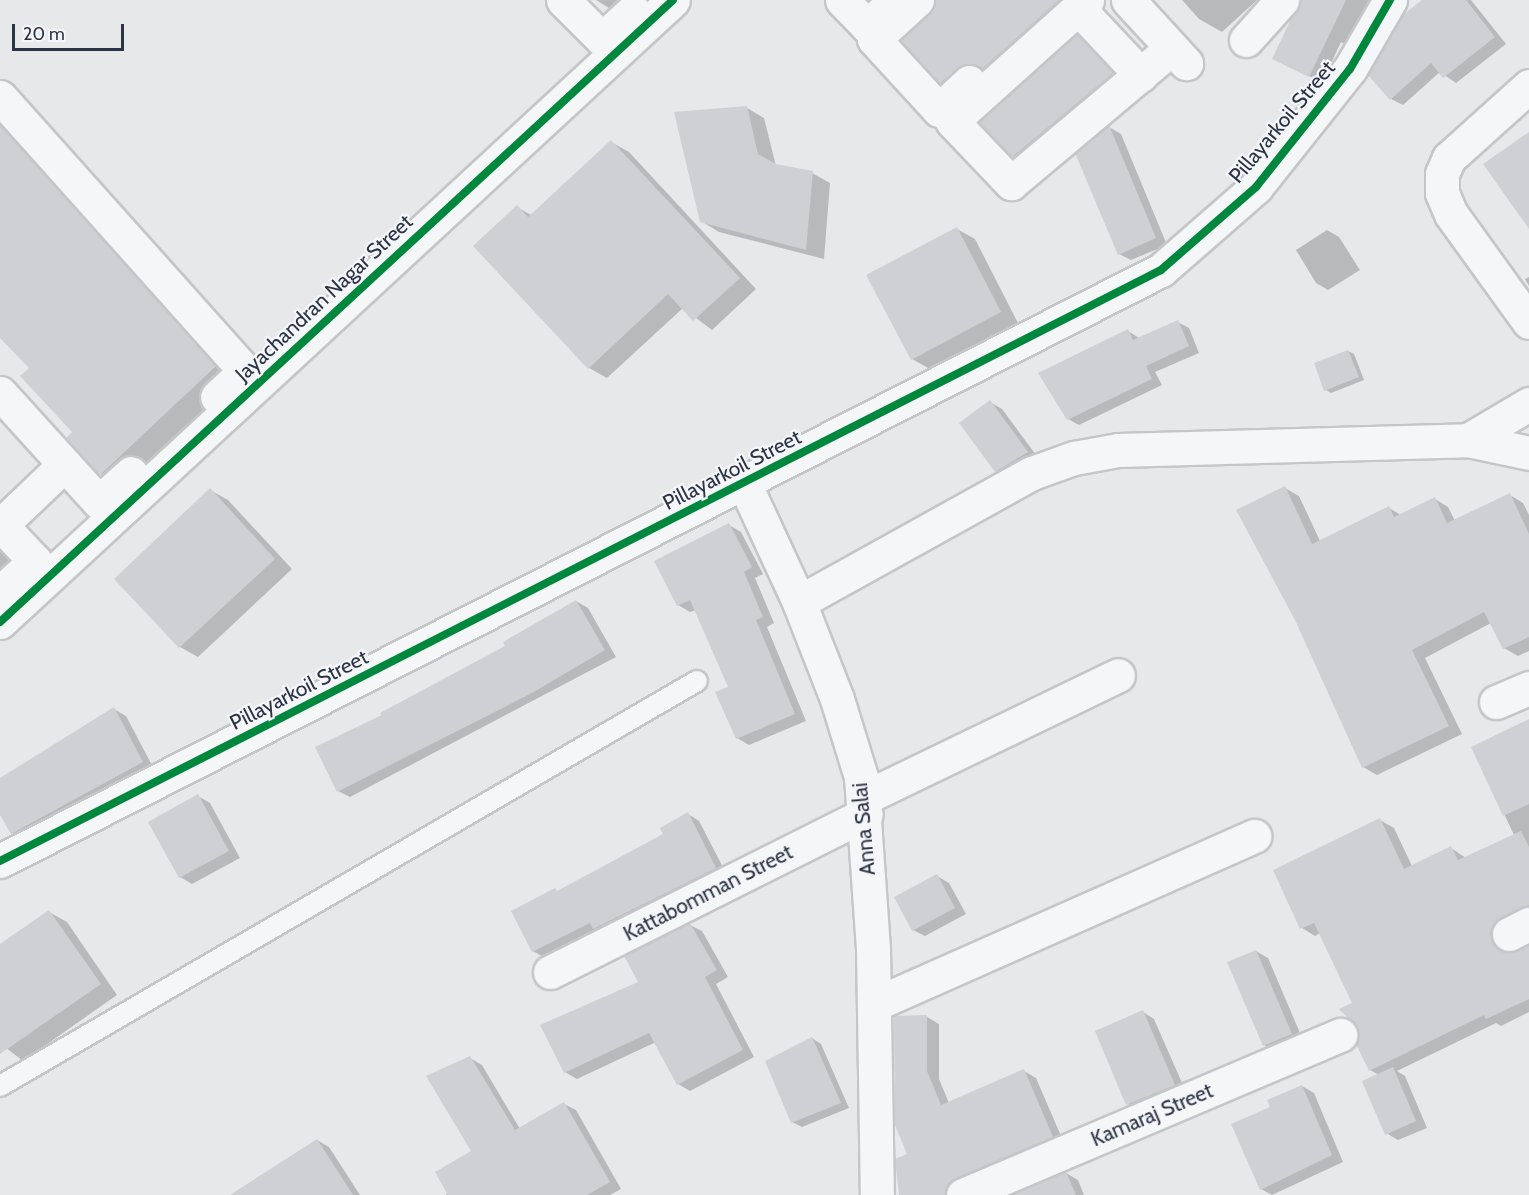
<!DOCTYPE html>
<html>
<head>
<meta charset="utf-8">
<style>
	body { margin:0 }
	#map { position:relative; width:1529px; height:1195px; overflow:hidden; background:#e6e8ea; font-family:Cabin,sans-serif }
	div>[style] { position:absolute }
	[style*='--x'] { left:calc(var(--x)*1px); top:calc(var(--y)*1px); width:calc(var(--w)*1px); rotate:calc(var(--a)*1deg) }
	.shadow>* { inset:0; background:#0003 }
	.building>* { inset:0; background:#ced0d3 }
	.roads { filter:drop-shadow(2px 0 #c4c6c8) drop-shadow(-2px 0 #c4c6c8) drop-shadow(0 2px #c4c6c8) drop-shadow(0 -2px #c4c6c8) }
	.service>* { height:20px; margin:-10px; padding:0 10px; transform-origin:10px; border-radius:10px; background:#f5f6f7 }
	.minor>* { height:33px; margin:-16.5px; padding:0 16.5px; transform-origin:16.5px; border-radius:16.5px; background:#f5f6f7 }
	.tertiary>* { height:33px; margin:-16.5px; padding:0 16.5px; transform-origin:16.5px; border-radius:16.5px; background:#f5f6f7 }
	.cycleway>* { height:8px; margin:-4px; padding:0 4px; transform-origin:4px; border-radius:4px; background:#00873e }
	span { translate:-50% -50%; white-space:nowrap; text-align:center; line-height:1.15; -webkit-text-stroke:4.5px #f4f6f9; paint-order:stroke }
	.street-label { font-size:21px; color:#2b3445 }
	.scale { position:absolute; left:12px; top:24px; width:112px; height:27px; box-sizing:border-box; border:3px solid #2b3445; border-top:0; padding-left:8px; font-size:18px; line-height:21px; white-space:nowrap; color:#2b3445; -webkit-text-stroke:4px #f4f6f9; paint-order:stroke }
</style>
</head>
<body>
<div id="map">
	<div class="shadow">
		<div style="clip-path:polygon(596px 0,617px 0,609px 8px)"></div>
		<div style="clip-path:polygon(936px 0,1067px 0,959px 92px,941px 82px)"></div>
		<div style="clip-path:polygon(1182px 0,1257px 0,1222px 32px,1199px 19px)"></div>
		<div style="clip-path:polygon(1301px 0,1383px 0,1355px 51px,1341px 42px,1322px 82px,1285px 65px)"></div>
		<div style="clip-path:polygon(1425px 0,1471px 0,1506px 44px,1456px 83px,1440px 72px,1403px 105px,1391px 99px)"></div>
		<div style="clip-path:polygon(1077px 36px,1095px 46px,1130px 84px,1031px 166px,1013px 156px,981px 122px)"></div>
		<div style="clip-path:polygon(747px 108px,764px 118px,776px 166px,812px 173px,830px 183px,824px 259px,719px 232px,701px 221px)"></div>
		<div style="clip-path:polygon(0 123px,16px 132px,238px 380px,123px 487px,101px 474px,31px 368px,0 336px)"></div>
		<div style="clip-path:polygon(1109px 127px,1121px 134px,1167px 245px,1131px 260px,1119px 254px)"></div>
		<div style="clip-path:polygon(611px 142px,629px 152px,756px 289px,712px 330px,683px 308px,607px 378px,589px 368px,475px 247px,517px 207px,531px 215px)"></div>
		<div style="clip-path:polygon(957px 229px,975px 239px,1018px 323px,930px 369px,912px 359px)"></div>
		<div style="clip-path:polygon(1327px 230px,1339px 237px,1360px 270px,1328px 290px,1316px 283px,1296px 250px)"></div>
		<div style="clip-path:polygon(1529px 277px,1529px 286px,1525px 279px)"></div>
		<div style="clip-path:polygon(1178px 322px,1189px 328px,1199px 353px,1155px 372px,1162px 385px,1079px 425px,1068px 419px,1128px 331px,1139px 338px)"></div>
		<div style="clip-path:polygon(1348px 351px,1354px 354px,1364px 380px,1331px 393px,1326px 390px)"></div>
		<div style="clip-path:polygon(990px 402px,1002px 409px,1039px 459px,1008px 478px,996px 471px)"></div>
		<div style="clip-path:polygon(1285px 488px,1299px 496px,1320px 541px,1389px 508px,1401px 515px,1435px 499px,1448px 507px,1455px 521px,1510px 495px,1523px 503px,1529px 515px,1529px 651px,1518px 656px,1504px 648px,1491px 623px,1425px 658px,1462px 734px,1377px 775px,1363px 767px)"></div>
		<div style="clip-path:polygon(210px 490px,228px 500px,292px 569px,198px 657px,180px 647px)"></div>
		<div style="clip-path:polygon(0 525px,30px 574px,0 608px)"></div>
		<div style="clip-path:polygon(729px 525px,741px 532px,763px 574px,755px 578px,774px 623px,767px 627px,806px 721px,749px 745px,737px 738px,730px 687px,696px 610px,690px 612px,678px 605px)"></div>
		<div style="clip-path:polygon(576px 601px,588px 608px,616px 657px,350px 797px,338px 791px,384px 716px,508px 647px)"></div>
		<div style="clip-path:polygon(114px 709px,126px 716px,154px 769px,24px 840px,12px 833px,0 812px,0 779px)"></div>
		<div style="clip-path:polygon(1529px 721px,1529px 918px,1507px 931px,1505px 951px,1509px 954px,1529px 944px,1529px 1012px,1501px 1026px,1496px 1023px,1397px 1071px,1405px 1076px,1427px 1128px,1398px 1140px,1386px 1133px,1379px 1075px,1370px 1070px,1354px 1004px,1320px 933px,1315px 936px,1302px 928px,1380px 820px,1394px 828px,1412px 866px,1451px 848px,1466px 858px,1514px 835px,1473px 748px)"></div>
		<div style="clip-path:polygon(198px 796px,210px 803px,240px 858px,192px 884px,180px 877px)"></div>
		<div style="clip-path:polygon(688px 814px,699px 821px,727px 875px,545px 958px,533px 951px,558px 892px,665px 835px)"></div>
		<div style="clip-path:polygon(937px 876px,949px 883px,966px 914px,925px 936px,913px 930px)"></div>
		<div style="clip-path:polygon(49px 912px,67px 922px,117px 995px,23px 1061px,0 1043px,0 946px)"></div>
		<div style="clip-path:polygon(690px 925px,702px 931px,728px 977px,716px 984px,754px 1057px,690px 1091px,678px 1084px,656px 1042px,577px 1079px,565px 1072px)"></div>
		<div style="clip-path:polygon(1256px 951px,1268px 958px,1303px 1040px,1276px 1052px,1264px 1045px)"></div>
		<div style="clip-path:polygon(1143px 1012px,1154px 1019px,1186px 1092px,1140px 1111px,1128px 1104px)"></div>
		<div style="clip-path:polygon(927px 1017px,939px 1024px,939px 1079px,949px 1103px,1024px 1071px,1036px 1078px,1064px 1143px,959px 1195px,901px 1195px,897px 1160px,909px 1155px,896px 1018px)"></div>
		<div style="clip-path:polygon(812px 1038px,821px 1044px,849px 1108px,802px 1127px,792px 1122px)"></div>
		<div style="clip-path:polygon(470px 1058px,482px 1065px,520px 1129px,564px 1104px,576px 1110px,621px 1189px,610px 1195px,446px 1195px,473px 1152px)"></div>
		<div style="clip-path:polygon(1302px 1086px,1314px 1093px,1343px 1162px,1272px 1195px,1261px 1189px,1272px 1108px)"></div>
		<div style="clip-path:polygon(317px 1140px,329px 1147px,360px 1195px,270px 1195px)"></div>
		<div style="clip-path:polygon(1066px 1173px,1078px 1180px,1084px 1195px,1015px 1195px)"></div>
	</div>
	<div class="building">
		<div style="clip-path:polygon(935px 0,1059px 0,982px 69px,964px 64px,940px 83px,901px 40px,930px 14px)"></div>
		<div style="clip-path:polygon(1300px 0,1346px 0,1309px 77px,1272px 59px)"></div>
		<div style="clip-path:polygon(1422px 0,1466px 0,1495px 37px,1443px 78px,1431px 63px,1390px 100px,1368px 75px,1403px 15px)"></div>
		<div style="clip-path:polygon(1077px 34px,1113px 73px,1012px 157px,979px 122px)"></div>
		<div style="clip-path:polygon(747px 106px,758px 154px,776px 164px,813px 171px,806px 250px,700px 222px,674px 112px)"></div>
		<div style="clip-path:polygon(0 125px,216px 366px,100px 475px,66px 438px,72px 432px,20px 376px,29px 368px,0 338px)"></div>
		<div style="clip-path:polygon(1109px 125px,1156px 238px,1118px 255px,1075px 153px)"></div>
		<div style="clip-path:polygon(1529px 132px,1529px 229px,1483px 164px)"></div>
		<div style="clip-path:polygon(611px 140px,740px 278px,693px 321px,668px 294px,588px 369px,473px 246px,517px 205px,528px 217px)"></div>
		<div style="clip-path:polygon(957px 227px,1001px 312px,911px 360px,866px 275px)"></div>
		<div style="clip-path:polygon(1178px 320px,1189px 346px,1146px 366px,1152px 379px,1067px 420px,1038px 373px,1128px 329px,1133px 340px)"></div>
		<div style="clip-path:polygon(1348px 350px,1359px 377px,1324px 391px,1314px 363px)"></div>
		<div style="clip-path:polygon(990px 400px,1028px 452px,995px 472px,959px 423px)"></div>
		<div style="clip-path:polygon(1285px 486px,1312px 544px,1389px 506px,1394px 517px,1435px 497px,1447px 523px,1510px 493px,1529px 534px,1529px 637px,1503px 649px,1484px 612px,1412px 650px,1449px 726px,1362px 768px,1295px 620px,1236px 510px)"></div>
		<div style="clip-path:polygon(210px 488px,275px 559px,179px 648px,114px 579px)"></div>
		<div style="clip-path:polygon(729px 523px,752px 567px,744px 572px,763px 617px,756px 620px,795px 714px,736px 739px,715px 692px,728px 687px,690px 600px,677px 606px,654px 561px)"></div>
		<div style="clip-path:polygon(576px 600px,605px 650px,532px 693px,337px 792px,315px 747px,382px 715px,380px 713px,505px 646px,503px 642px)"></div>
		<div style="clip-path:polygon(114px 707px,143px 762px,11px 834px,0 815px,0 778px)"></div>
		<div style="clip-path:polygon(1529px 719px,1529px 804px,1503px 816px,1471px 747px)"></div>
		<div style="clip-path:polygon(198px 794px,229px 851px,179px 878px,148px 822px)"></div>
		<div style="clip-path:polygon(688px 812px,716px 868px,593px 929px,590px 923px,532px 952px,511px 911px,555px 888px,557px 891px,663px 834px,660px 828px)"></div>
		<div style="clip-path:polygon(1380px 818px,1404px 869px,1451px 846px,1458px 860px,1521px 831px,1529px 847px,1529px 905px,1500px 918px,1490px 933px,1493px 943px,1507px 953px,1529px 945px,1529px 999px,1486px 1019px,1484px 1015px,1369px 1071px,1356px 1044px,1357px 1027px,1339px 1009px,1352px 1003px,1314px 923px,1300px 929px,1273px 870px)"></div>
		<div style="clip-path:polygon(937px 874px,955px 908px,912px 931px,894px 897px)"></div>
		<div style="clip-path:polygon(49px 910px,101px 984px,0 1054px,0 944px)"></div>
		<div style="clip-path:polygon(690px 923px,717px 970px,705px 977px,743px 1050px,677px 1085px,649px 1033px,564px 1073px,540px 1025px,638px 982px,624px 956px)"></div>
		<div style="clip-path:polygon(1256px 950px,1292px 1034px,1263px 1046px,1227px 962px)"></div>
		<div style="clip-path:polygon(1143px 1010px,1175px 1085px,1126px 1105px,1095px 1031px)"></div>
		<div style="clip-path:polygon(927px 1015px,927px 1071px,941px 1105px,1024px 1069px,1053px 1137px,956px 1178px,948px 1184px,945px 1195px,899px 1195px,895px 1159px,907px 1154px,895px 1125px,894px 1016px)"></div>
		<div style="clip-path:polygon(812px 1037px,841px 1103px,791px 1123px,765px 1061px)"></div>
		<div style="clip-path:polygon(470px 1056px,515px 1130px,564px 1102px,610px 1182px,587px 1195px,448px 1195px,435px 1172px,471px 1151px,426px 1076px)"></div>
		<div style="clip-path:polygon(1393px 1067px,1416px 1121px,1385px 1135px,1362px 1081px)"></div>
		<div style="clip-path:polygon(1302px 1085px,1332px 1155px,1260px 1190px,1231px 1124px,1270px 1107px,1267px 1100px)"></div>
		<div style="clip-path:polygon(317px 1139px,353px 1195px,230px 1195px)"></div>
		<div style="clip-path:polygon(1066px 1172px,1076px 1195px,1011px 1195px)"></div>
	</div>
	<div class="roads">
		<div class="service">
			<div style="--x:0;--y:1086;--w:806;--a:-30.16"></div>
		</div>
		<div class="minor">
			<div style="--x:563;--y:0;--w:55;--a:45"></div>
			<div style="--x:602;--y:39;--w:42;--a:-42.1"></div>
			<div style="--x:842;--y:0;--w:36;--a:46"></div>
			<div style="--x:867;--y:26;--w:38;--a:-42"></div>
			<div style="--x:917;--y:0;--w:58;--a:137.8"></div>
			<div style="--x:874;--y:39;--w:96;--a:47.5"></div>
			<div style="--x:939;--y:110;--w:41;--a:-43"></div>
			<div style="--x:1087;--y:0;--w:181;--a:138.1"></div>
			<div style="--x:952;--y:121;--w:86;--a:46.4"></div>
			<div style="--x:1011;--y:183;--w:210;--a:-40"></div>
			<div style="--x:1128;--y:0;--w:86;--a:47.4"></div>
			<div style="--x:1078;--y:8;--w:92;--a:46.8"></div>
			<div style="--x:1246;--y:40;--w:54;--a:-48"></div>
			<div style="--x:1529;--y:86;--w:108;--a:138"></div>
			<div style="--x:1449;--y:158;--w:17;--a:114"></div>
			<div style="--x:1442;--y:174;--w:19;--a:90"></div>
			<div style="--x:1442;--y:193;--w:23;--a:67"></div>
			<div style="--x:1451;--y:214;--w:133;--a:54.2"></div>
			<div style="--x:0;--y:97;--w:368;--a:48.2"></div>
			<div style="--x:245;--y:371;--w:38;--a:137"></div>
			<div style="--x:0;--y:393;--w:147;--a:47.8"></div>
			<div style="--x:99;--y:502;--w:43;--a:-42.2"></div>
			<div style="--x:1468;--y:440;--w:62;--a:12"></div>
			<div style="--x:745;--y:485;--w:129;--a:65.2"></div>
			<div style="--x:799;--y:602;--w:104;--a:68.6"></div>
			<div style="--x:837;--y:699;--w:82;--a:72.9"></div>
			<div style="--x:861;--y:777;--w:171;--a:86"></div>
			<div style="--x:873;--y:948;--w:247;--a:89.1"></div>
			<div style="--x:0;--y:524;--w:51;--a:46.6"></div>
			<div style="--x:35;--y:561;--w:43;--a:137.8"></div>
			<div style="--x:1;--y:525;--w:88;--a:-43.6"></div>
			<div style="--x:799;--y:602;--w:266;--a:-29"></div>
			<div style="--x:1032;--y:473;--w:45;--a:-19.7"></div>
			<div style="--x:1074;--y:458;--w:45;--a:-10.3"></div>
			<div style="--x:1118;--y:450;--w:350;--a:-1.6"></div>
			<div style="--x:1468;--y:440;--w:71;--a:-30.5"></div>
			<div style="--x:0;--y:622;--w:916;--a:-42.74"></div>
			<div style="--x:1496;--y:702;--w:36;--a:-23"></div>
			<div style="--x:864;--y:798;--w:282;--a:-25.8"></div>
			<div style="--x:1509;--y:934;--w:22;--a:-27"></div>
			<div style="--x:550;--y:972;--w:353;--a:-26.6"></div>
			<div style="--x:875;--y:1004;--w:415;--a:-23.9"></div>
			<div style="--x:963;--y:1195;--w:410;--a:-23"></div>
		</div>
		<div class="tertiary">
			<div style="--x:0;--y:861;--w:1303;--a:-26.98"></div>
			<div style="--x:1161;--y:270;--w:126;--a:-41.1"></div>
			<div style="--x:1256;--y:187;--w:151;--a:-51.5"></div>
			<div style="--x:1350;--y:69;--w:80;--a:-59.9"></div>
		</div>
	</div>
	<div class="cycleway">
		<div style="--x:0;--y:622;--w:916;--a:-42.74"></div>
		<div style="--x:0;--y:861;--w:1303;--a:-26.98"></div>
		<div style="--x:1161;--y:270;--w:126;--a:-41.1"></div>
		<div style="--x:1256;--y:187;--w:151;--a:-51.5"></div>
		<div style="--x:1350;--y:69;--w:80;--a:-59.9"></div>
	</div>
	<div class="street-label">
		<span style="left:1282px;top:122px;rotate:-50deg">Pillayarkoil Street</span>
		<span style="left:324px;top:298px;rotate:-43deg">Jayachandran Nagar Street</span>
		<span style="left:732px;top:470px;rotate:-27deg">Pillayarkoil Street</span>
		<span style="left:299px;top:690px;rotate:-27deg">Pillayarkoil Street</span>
		<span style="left:864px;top:829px;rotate:-95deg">Anna Salai</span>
		<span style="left:708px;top:893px;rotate:-27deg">Kattabomman Street</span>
		<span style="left:1152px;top:1115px;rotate:-23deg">Kamaraj Street</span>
	</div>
	<div class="scale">20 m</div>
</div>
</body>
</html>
